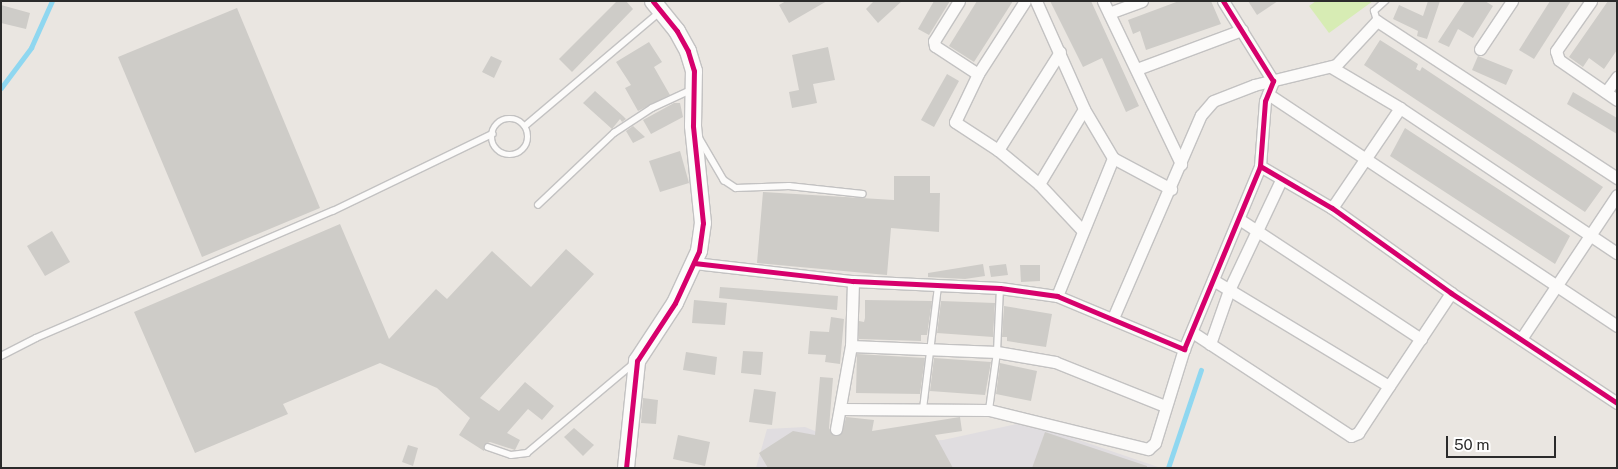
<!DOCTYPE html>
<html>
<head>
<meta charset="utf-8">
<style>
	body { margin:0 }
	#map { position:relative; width:1618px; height:469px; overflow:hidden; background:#eae6e1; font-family:"Public Sans",sans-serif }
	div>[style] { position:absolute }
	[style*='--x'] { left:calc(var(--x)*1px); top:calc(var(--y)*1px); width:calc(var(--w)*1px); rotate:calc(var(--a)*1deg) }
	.industrial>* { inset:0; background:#e0dde0 }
	.pitch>* { inset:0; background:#d7ecb4 }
	.stream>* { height:4.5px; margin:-2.25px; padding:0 2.25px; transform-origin:2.25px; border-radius:2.25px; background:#8fd7f0 }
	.building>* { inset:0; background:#ceccc8 }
	.roads { filter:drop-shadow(1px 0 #c3c2c2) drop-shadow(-1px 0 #c3c2c2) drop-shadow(0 1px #c3c2c2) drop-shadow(0 -1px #c3c2c2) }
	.lane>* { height:5.5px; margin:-2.75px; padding:0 2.75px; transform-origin:2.75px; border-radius:2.75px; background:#fcfbfa }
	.lane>.ring { margin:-2.75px; padding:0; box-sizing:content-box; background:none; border:5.5px solid #fcfbfa; border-radius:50% }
	.street>* { height:11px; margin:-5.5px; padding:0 5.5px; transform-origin:5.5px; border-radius:5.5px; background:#fcfbfa }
	.secondary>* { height:16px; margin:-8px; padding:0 8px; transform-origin:8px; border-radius:8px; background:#fcfbfa }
	.cycleway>* { height:5px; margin:-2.5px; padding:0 2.5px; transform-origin:2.5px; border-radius:2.5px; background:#d6006c }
	span { translate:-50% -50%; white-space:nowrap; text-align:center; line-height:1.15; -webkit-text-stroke:4.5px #fff; paint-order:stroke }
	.frame { position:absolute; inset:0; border:2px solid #2b2b2b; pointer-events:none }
	.scale { position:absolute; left:1446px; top:436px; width:110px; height:22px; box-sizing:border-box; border:2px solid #2b2b2b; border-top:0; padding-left:6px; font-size:15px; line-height:18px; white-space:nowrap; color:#2b2b2b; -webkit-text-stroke:4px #fff; paint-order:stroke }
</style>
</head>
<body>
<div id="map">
	<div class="industrial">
		<div style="clip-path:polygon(1026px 422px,1161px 468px,756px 468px,767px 429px,805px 427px,827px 436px,843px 432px,878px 443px,943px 440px)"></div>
	</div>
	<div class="pitch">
		<div style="clip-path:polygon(1316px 1px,1373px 1px,1329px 33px,1309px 6px)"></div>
	</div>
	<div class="stream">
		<div style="--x:1;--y:88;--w:50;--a:-53.1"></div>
		<div style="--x:31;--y:48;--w:51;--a:-65.9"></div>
		<div style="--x:1168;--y:468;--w:103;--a:-71.4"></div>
	</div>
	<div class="building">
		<div style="clip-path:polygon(617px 1px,626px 1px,633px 9px,572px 72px,559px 59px)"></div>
		<div style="clip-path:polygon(786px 1px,827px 1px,789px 23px,779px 5px)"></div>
		<div style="clip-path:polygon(874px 1px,902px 1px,878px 23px,866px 9px)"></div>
		<div style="clip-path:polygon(934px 1px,950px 1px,929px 35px,918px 29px)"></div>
		<div style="clip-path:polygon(977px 1px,1013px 1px,974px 62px,949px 46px)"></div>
		<div style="clip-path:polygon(1050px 1px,1091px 1px,1139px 106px,1126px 112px,1102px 58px,1083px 67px)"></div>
		<div style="clip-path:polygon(1179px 1px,1211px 1px,1221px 24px,1146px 50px,1140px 31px,1133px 34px,1128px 20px)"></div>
		<div style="clip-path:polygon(1248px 1px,1278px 1px,1257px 15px)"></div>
		<div style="clip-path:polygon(1428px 1px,1440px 1px,1427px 39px,1417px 36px,1418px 31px,1393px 19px,1399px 5px,1423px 16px)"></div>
		<div style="clip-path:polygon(1465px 1px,1485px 1px,1493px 6px,1473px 38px,1458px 29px,1449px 47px,1438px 42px)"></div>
		<div style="clip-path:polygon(1550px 1px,1571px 1px,1534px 59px,1519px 50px)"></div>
		<div style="clip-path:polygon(1608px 1px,1617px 1px,1617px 50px,1604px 69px,1589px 58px,1583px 67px,1569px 57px)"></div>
		<div style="clip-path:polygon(1px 5px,30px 13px,26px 29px,1px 23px)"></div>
		<div style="clip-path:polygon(237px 8px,320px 208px,202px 257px,118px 57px)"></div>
		<div style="clip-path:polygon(1380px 40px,1418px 64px,1416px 69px,1420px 71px,1422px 67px,1603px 187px,1585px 212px,1364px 65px)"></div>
		<div style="clip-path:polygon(649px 42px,662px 62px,654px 67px,670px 95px,638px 111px,625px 88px,631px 85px,616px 62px)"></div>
		<div style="clip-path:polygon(828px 47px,835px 80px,813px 84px,817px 103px,792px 108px,789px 92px,799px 90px,792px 55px)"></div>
		<div style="clip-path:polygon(491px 56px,502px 61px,494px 78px,482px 72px)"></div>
		<div style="clip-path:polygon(1478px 56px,1513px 70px,1506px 85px,1472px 70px)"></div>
		<div style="clip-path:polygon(947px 74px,959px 81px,934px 127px,921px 120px)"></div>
		<div style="clip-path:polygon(595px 91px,623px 116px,626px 119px,622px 122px,620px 119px,612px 129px,583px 103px)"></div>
		<div style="clip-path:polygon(1573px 92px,1617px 118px,1617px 134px,1567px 104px)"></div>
		<div style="clip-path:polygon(674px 103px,680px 103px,683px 117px,651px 134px,643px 120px)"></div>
		<div style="clip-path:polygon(633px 126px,645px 137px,633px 143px,626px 131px)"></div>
		<div style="clip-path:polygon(1405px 128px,1570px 236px,1555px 264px,1390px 156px)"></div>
		<div style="clip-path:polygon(680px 151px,689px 183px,660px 192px,649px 161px)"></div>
		<div style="clip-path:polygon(894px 176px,930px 176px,930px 193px,940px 193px,939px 232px,891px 228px,887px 275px,757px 263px,763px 192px,894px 200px)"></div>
		<div style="clip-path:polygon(340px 224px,389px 339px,436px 289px,447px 299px,492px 251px,531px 287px,566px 249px,594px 274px,480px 398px,499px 411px,525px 382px,554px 406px,542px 420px,528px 409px,507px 433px,520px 440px,515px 450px,490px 442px,484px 445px,484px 451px,459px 435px,470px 418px,437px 388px,380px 363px,283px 404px,288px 414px,195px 453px,134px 312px)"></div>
		<div style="clip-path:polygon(52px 231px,70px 262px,45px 276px,27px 246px)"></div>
		<div style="clip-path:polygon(983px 264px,985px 276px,965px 279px,928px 277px,928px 273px)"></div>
		<div style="clip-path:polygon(1006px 264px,1008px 275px,991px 277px,989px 266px)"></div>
		<div style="clip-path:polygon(1020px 265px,1040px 265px,1040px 281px,1021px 282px)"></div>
		<div style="clip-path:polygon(720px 287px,838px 296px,837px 310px,719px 298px)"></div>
		<div style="clip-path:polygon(694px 300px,727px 303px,725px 325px,692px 323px)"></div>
		<div style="clip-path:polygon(865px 300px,932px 301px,927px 335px,921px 335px,921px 341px,859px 339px,859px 321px,864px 322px,865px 318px)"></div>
		<div style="clip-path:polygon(941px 301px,995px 303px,993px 337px,937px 333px)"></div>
		<div style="clip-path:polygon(1004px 306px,1052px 314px,1046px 347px,1007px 341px,1007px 337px,1002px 337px)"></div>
		<div style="clip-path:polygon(831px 317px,844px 319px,840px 364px,825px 362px,826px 355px,808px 354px,810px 331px,829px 332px)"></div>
		<div style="clip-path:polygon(743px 351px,763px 352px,761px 375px,741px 373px)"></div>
		<div style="clip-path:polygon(686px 352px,717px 357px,715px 375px,683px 370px)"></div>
		<div style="clip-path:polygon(857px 354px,925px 358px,920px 394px,856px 393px)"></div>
		<div style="clip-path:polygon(934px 358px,991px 362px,985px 395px,930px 391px)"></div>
		<div style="clip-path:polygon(1000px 363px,1037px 371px,1031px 401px,996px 394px)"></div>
		<div style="clip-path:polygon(820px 377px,833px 378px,829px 428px,834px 436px,842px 433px,846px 417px,874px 420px,872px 431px,960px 417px,962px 431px,935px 435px,953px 468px,768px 468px,759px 453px,793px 431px,815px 435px)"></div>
		<div style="clip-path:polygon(754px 389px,776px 392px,772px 425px,749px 422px)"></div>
		<div style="clip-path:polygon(643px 398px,658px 400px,656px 424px,641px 423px)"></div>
		<div style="clip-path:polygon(574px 428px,594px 445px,583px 456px,564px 437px)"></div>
		<div style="clip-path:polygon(1045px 432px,1147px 466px,1147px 468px,1032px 468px)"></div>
		<div style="clip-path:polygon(678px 435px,710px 442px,705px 466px,673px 459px)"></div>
		<div style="clip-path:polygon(408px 445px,418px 448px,413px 466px,402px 462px)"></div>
	</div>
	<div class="roads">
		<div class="lane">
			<div style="--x:1377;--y:21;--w:10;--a:-107"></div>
			<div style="--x:1374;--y:11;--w:15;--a:-42"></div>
			<div class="ring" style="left:492px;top:119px;width:30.5px;height:30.5px"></div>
			<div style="--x:525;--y:126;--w:177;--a:-40.2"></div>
			<div style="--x:700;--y:139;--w:48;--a:59.7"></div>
			<div style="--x:724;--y:180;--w:14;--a:34"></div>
			<div style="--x:736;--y:188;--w:53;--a:-2.2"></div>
			<div style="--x:789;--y:186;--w:74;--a:6.2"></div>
			<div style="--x:538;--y:205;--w:105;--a:-43.5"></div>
			<div style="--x:614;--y:133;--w:45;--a:-33.3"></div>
			<div style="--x:652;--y:108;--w:43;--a:-24.8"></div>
			<div style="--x:1;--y:356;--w:39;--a:-27"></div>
			<div style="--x:36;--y:338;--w:323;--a:-23.2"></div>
			<div style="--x:333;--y:211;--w:177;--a:-25.8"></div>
			<div style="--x:923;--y:409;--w:123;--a:-83"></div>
			<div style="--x:989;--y:410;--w:59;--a:-82.1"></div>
			<div style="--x:997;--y:352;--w:64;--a:-87.3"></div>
			<div style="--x:488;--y:447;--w:24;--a:19"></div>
			<div style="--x:511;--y:455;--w:16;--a:-7"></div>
			<div style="--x:527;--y:453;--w:137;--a:-40"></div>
		</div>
		<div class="street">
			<div style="--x:959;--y:1;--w:47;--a:122"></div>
			<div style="--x:934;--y:41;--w:5;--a:79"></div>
			<div style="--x:935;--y:46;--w:51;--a:33.1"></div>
			<div style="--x:1025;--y:1;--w:87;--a:122.8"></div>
			<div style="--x:978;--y:74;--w:53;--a:115.6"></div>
			<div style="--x:955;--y:122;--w:51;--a:33.1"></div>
			<div style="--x:998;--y:150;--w:53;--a:39.7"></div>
			<div style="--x:1039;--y:184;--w:64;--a:46.9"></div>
			<div style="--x:1036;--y:1;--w:118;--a:66"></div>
			<div style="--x:1084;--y:109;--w:57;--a:59.4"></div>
			<div style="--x:1113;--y:158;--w:66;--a:28.1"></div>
			<div style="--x:1103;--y:1;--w:181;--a:64.4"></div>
			<div style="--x:1591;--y:1;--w:61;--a:125"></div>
			<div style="--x:1556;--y:51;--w:9;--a:72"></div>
			<div style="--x:1559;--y:60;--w:70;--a:34.6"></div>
			<div style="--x:1109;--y:13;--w:35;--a:-20"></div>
			<div style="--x:1480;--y:49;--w:58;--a:-56.3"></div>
			<div style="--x:1331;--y:67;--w:80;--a:30.7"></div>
			<div style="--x:1400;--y:108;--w:261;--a:33.8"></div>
			<div style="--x:1137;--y:69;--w:112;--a:-20.4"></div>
			<div style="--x:1606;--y:92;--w:19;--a:-54"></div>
			<div style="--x:1268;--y:94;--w:419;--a:33.6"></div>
			<div style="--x:998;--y:150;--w:116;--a:-57.7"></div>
			<div style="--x:1260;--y:166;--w:83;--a:30.3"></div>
			<div style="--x:1332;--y:208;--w:146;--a:35.5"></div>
			<div style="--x:1451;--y:293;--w:199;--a:33.5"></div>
			<div style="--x:1039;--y:184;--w:87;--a:-59"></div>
			<div style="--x:1332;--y:208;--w:121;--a:-55.8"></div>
			<div style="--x:1239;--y:219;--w:218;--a:33.4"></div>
			<div style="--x:694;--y:263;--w:160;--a:6.5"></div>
			<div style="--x:853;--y:281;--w:147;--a:2.7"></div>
			<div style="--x:1000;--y:288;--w:58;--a:8"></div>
			<div style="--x:1057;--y:296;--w:138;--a:22.7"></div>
			<div style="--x:1184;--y:349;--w:198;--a:-67.4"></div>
			<div style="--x:1260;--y:166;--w:65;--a:-85.6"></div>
			<div style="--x:1265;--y:101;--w:22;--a:-68"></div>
			<div style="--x:1273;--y:81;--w:94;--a:-122"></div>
			<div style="--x:1213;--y:280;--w:205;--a:31.1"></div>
			<div style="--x:1389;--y:386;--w:112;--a:-56.3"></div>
			<div style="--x:1057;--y:296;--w:149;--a:-67.9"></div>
			<div style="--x:1113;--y:318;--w:221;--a:-66.6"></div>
			<div style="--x:1201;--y:115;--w:18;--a:-49"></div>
			<div style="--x:1213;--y:101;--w:44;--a:-21.3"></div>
			<div style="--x:1254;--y:85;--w:84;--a:-13.7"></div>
			<div style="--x:1336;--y:65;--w:60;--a:-47"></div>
			<div style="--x:1377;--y:21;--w:287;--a:33.2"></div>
			<div style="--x:1192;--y:332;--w:190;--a:33.2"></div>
			<div style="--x:1351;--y:436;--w:8;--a:-23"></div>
			<div style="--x:1358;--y:433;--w:56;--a:-56.6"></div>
			<div style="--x:1521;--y:339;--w:173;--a:-56.3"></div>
			<div style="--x:1210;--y:344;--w:57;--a:-70.6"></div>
			<div style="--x:1229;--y:290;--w:122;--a:-64.7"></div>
			<div style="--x:851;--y:346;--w:146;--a:2.4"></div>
			<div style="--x:997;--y:352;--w:59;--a:9.8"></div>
			<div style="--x:1055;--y:362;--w:118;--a:21.8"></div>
			<div style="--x:842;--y:409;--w:147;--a:0.4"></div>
			<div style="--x:989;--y:410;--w:164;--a:13.8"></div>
			<div style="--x:1148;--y:449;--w:9;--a:-41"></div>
			<div style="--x:1155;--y:443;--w:98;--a:-72.9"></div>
			<div style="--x:836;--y:429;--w:84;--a:-79.8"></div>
			<div style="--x:851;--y:346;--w:65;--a:-88.2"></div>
		</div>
		<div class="secondary">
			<div style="--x:626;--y:468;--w:108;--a:-84.1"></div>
			<div style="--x:637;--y:361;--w:69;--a:-56.8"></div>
			<div style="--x:675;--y:303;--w:57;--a:-65.2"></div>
			<div style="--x:699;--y:251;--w:28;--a:-82"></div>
			<div style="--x:703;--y:223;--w:98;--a:-95.9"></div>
			<div style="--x:693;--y:126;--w:55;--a:-89"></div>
			<div style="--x:694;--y:71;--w:21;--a:-107"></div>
			<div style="--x:688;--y:51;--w:23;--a:-119"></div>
			<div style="--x:677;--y:31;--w:38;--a:-129"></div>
		</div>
	</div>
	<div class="cycleway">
		<div style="--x:1260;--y:166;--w:83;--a:30.3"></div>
		<div style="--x:1332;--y:208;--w:146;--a:35.5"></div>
		<div style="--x:1451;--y:293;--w:199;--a:33.5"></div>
		<div style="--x:694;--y:263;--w:160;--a:6.5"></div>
		<div style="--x:853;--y:281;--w:147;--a:2.7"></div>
		<div style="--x:1000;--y:288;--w:58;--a:8"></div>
		<div style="--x:1057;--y:296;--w:138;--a:22.7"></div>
		<div style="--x:1184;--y:349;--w:198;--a:-67.4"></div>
		<div style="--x:1260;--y:166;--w:65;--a:-85.6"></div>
		<div style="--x:1265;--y:101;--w:22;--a:-68"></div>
		<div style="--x:1273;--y:81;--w:94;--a:-122"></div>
		<div style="--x:626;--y:468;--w:108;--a:-84.1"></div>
		<div style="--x:637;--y:361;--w:69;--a:-56.8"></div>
		<div style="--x:675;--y:303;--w:57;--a:-65.2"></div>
		<div style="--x:699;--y:251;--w:28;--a:-82"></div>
		<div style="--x:703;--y:223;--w:98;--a:-95.9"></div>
		<div style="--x:693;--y:126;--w:55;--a:-89"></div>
		<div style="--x:694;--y:71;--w:21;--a:-107"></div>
		<div style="--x:688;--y:51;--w:23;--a:-119"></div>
		<div style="--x:677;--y:31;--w:38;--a:-129"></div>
	</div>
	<div class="frame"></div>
	<div class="scale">50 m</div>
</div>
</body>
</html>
